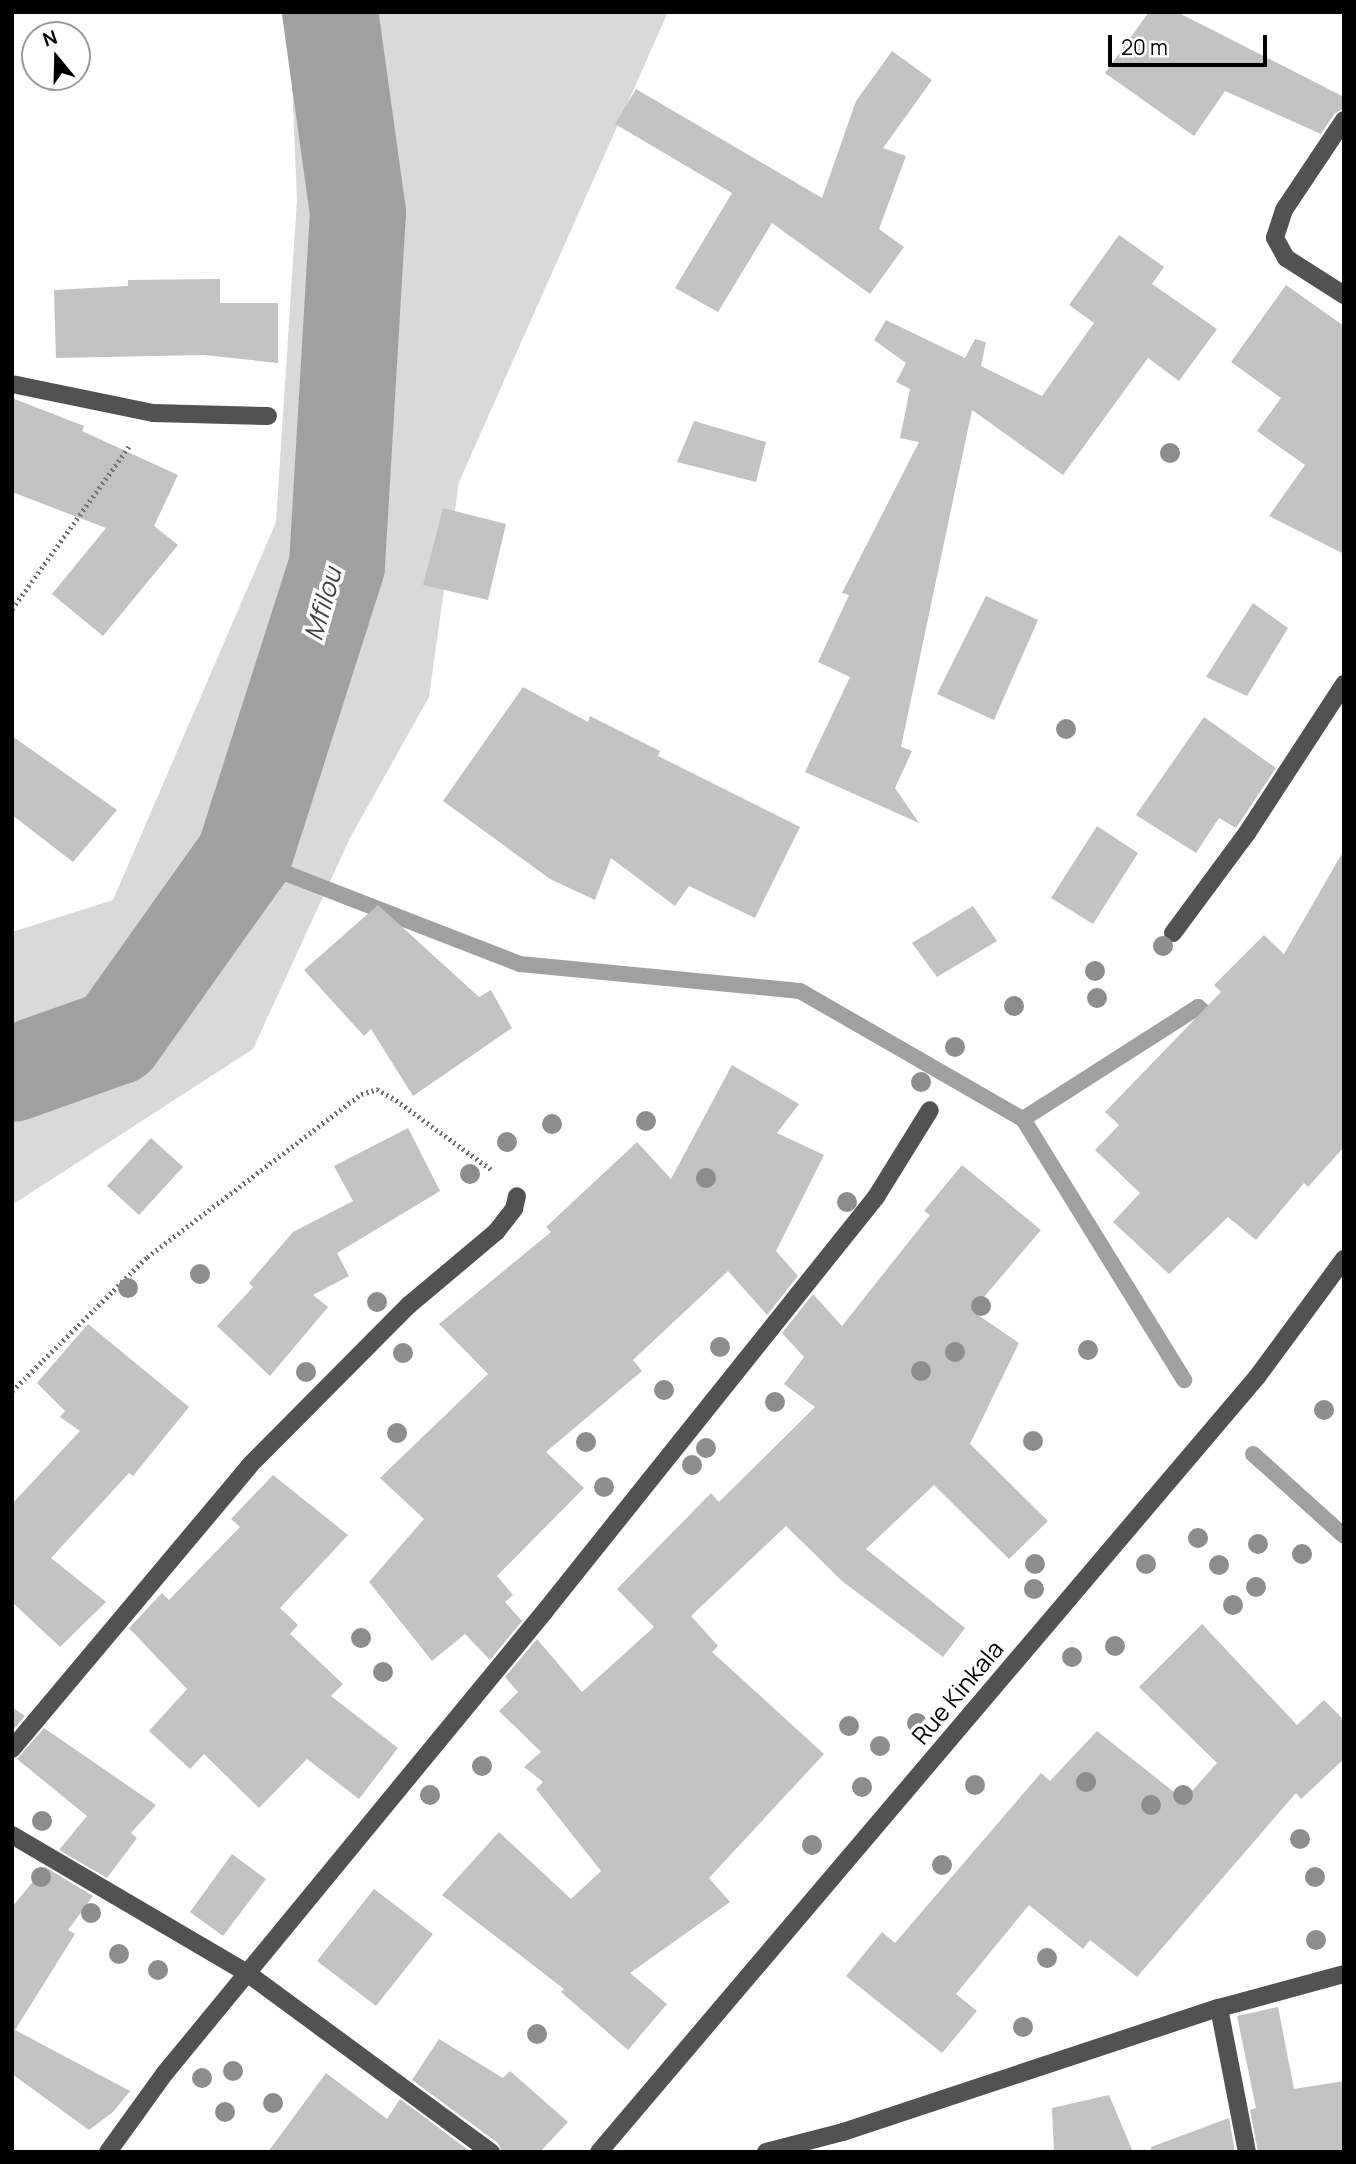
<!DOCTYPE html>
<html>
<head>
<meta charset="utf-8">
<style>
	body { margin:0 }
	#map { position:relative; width:1356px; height:2164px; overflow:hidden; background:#fff; font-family:Manrope,sans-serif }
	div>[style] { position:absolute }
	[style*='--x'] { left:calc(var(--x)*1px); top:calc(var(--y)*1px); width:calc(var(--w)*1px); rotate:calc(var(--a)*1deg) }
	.green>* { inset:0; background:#d9d9d9 }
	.stream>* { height:16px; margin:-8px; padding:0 8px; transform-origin:8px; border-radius:8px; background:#a0a0a0 }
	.river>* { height:96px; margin:-48px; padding:0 48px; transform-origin:48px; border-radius:48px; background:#a0a0a0 }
	.building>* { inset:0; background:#c2c2c2 }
	.path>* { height:4.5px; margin-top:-2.25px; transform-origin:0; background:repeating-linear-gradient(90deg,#747474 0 2px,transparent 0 5.5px) }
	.minor>* { height:18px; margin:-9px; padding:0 9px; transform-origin:9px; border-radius:9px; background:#525252 }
	.trees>* { width:20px; height:20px; margin:-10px; border-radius:50%; background:#8d8d8d }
	span { translate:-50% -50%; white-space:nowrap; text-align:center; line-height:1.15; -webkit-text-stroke:7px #fff; paint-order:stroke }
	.street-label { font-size:24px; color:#000 }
	.water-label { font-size:26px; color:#414141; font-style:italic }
	.frame { position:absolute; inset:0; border:14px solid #000; pointer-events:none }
	.north { position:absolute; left:21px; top:21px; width:70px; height:70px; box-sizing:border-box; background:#fff; border:2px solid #999; border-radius:50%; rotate:341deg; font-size:19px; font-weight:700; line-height:28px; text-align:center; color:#000 }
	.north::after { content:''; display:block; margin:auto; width:24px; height:32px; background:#000; clip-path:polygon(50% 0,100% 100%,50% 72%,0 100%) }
	.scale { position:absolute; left:1108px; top:35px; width:159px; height:32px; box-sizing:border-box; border:4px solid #000; border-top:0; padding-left:9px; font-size:21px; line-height:24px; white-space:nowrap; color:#000; -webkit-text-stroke:5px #fff; paint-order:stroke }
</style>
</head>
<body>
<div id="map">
	<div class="green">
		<div style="clip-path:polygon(289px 12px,668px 12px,459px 482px,429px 697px,350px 838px,253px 1049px,12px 1205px,12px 932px,113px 900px,276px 522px,297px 200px)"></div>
	</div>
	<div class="stream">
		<div style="--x:244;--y:857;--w:296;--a:21.2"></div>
		<div style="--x:520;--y:964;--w:281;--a:5.5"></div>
		<div style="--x:800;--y:991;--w:257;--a:29.9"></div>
		<div style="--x:1023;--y:1119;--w:208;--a:-32.6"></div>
		<div style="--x:1198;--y:1007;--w:25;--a:40"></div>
		<div style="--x:1023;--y:1119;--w:307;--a:58.3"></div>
		<div style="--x:1253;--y:1454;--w:122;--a:42"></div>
	</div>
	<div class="river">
		<div style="--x:12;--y:1074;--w:110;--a:-19.6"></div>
		<div style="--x:116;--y:1037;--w:221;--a:-54.6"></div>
		<div style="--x:244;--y:857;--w:306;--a:-72.3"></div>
		<div style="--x:337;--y:565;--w:353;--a:-86.6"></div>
		<div style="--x:358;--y:213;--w:203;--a:-97.9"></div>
	</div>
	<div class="building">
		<div style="clip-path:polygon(1149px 12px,1177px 12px,1344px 97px,1344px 109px,1335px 113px,1321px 134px,1225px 91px,1194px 136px,1105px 73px)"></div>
		<div style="clip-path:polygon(892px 51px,932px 80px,883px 148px,906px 156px,879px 229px,904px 247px,870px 294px,772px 223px,718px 312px,675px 288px,732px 193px,615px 124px,636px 89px,822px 198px,856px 101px)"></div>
		<div style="clip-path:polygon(1119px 235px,1164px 267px,1152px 284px,1217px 329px,1179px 381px,1148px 358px,1063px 475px,972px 410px,901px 747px,912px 751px,895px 788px,919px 823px,805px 772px,850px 677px,818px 662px,849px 595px,842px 593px,919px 442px,900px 438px,910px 389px,896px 382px,906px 363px,874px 340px,886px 320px,965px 358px,975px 339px,986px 342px,981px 366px,1042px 396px,1094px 323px,1069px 305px)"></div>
		<div style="clip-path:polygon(220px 279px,220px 303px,278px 303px,278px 363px,204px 355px,56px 358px,54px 290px,128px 286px,128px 280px)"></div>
		<div style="clip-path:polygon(1286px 285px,1344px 326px,1344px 554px,1269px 516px,1305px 465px,1257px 431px,1281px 398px,1231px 362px)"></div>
		<div style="clip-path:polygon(12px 398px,84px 426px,82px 431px,178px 475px,154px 526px,178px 545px,103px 636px,52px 594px,106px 528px,12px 492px)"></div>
		<div style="clip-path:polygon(694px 421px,766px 442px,756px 482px,677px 462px)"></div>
		<div style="clip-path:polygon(443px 508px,506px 524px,488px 600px,423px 585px)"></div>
		<div style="clip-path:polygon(986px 596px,1038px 620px,994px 720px,937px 694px)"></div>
		<div style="clip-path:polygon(1253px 603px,1288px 628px,1247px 696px,1206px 677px)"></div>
		<div style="clip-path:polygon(523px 687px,588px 722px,590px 716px,660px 751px,658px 756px,800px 827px,755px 918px,689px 886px,675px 906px,611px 858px,595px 900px,550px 879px,443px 801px)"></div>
		<div style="clip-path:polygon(1204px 717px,1276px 768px,1236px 828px,1219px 818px,1196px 853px,1136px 815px)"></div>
		<div style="clip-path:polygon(12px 736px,117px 810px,73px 862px,12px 815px)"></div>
		<div style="clip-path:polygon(1097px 826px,1138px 853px,1093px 924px,1051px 898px)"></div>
		<div style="clip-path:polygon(1344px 850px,1344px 1147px,1308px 1187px,1304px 1183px,1256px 1240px,1228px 1217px,1169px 1274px,1113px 1222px,1140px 1193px,1095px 1150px,1119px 1125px,1105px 1112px,1221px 992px,1214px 985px,1264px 935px,1284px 954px)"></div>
		<div style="clip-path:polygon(378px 905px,479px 997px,491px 990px,512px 1028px,413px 1096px,371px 1029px,364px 1036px,304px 970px)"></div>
		<div style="clip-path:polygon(973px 906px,997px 941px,937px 977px,912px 943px)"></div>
		<div style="clip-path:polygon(732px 1065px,799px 1104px,777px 1133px,824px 1155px,776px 1251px,798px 1276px,767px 1315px,728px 1271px,633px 1360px,642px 1371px,546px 1452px,584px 1488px,497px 1576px,513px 1595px,505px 1602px,522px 1621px,490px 1660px,465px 1634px,432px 1661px,369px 1582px,424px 1519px,380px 1478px,488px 1374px,439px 1324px,551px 1232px,546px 1227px,637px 1142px,671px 1179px)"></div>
		<div style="clip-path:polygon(408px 1128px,440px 1191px,337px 1253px,349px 1276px,313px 1295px,328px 1307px,270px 1376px,217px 1326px,253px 1287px,249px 1283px,293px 1232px,353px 1201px,334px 1166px)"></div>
		<div style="clip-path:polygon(151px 1138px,183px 1167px,139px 1215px,107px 1186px)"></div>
		<div style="clip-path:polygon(962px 1165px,1041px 1230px,972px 1311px,1019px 1343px,970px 1444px,1048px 1521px,1009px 1559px,934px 1485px,866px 1549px,965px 1628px,943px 1657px,842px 1581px,786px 1526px,691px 1616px,718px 1646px,712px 1652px,824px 1754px,709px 1878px,730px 1902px,630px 1973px,667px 2004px,628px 2050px,561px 1992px,564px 1989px,442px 1895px,499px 1832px,571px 1899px,601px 1871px,536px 1789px,543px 1782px,524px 1767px,541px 1752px,499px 1711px,518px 1692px,505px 1677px,537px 1639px,582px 1692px,654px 1627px,617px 1589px,711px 1493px,719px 1502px,815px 1407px,784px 1384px,804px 1357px,782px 1333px,813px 1294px,842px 1326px,930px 1215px,924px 1211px)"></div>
		<div style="clip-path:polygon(88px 1324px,189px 1407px,133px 1476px,129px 1473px,51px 1558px,106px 1602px,60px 1647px,12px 1602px,12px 1504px,80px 1431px,60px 1417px,65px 1411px,37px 1383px)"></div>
		<div style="clip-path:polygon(273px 1475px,348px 1535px,280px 1608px,298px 1625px,290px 1634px,343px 1684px,331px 1696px,398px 1748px,359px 1799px,307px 1759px,259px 1808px,204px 1754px,190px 1769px,149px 1731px,187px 1689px,129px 1628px,162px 1593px,169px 1600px,240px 1527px,231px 1519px)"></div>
		<div style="clip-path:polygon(1202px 1624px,1297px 1725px,1324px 1700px,1344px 1720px,1344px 1759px,1301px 1799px,1296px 1793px,1137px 1977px,1090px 1940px,1083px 1949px,1029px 1905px,956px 1994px,977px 2011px,942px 2053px,846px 1976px,882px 1932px,895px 1943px,1041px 1773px,1050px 1781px,1097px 1731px,1184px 1800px,1217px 1763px,1139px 1687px)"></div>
		<div style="clip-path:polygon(12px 1707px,25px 1716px,12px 1731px)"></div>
		<div style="clip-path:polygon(44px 1728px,156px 1805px,131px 1833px,137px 1838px,107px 1878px,59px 1850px,87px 1816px,17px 1759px)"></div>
		<div style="clip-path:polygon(232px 1854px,266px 1879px,223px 1936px,190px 1912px)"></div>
		<div style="clip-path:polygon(45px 1867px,93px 1896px,68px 1930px,75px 1934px,15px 2030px,130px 2091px,113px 2112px,89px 2130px,12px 2074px,12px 1907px)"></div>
		<div style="clip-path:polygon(374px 1889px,433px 1934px,376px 2006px,317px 1961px)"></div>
		<div style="clip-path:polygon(1278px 2007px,1294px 2089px,1344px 2081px,1344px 2152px,1258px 2152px,1250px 2110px,1256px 2108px,1237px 2016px)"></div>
		<div style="clip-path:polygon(439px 2039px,503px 2078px,510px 2071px,568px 2122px,540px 2152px,502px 2152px,498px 2143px,412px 2080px)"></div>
		<div style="clip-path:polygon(326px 2073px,387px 2119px,400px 2099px,471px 2152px,268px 2152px)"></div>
		<div style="clip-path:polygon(1109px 2095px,1133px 2152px,1054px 2152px,1052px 2108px)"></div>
		<div style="clip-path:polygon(1229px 2118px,1235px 2152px,1151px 2152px,1151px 2147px)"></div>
	</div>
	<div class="path">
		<div style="--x:12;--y:609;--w:202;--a:-54.3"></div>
		<div style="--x:12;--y:1391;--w:190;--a:-44.8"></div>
		<div style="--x:147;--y:1257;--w:269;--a:-37.3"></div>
		<div style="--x:361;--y:1094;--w:17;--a:-17"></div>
		<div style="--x:377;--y:1089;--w:22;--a:30"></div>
		<div style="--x:396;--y:1100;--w:120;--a:36.2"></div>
	</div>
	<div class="minor">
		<div style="--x:1344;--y:120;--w:108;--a:123.7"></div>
		<div style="--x:1284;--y:210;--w:29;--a:108"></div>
		<div style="--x:1275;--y:238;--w:23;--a:61"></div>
		<div style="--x:1286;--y:258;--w:69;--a:32.5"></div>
		<div style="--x:12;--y:384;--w:144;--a:11.6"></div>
		<div style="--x:153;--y:413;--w:115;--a:1.5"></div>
		<div style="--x:1173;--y:933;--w:124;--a:-53.5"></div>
		<div style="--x:1247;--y:833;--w:178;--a:-56.9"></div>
		<div style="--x:12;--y:1749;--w:371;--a:-50"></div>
		<div style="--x:250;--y:1465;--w:226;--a:-45.2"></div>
		<div style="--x:409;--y:1305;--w:114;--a:-40"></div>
		<div style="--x:496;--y:1232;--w:29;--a:-52"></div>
		<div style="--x:514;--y:1209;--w:13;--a:-77"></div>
		<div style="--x:12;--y:1835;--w:273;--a:30.4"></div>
		<div style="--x:247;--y:1973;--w:303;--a:36.3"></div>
		<div style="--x:1219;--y:2008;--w:147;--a:79"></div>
		<div style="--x:108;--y:2152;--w:97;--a:-54.2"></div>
		<div style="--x:165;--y:2073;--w:598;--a:-50.56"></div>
		<div style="--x:545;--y:1611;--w:530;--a:-51.36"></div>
		<div style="--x:876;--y:1197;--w:102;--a:-58.2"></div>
		<div style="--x:599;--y:2152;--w:1017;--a:-49.67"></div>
		<div style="--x:1257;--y:1377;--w:147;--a:-53.6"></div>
		<div style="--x:766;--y:2152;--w:80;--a:-14.6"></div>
		<div style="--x:843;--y:2132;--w:396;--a:-18.3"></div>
		<div style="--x:1219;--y:2008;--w:130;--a:-15.2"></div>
	</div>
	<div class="trees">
		<div style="left:1170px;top:453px"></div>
		<div style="left:1066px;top:729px"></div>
		<div style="left:1163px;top:946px"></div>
		<div style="left:1095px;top:971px"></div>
		<div style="left:1097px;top:998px"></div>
		<div style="left:1014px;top:1006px"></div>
		<div style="left:955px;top:1047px"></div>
		<div style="left:921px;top:1082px"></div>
		<div style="left:646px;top:1121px"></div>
		<div style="left:552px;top:1124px"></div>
		<div style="left:507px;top:1142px"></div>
		<div style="left:470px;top:1174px"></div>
		<div style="left:706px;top:1178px"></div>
		<div style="left:847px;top:1202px"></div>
		<div style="left:200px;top:1274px"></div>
		<div style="left:128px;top:1288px"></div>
		<div style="left:377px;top:1302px"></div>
		<div style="left:981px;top:1306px"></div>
		<div style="left:720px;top:1347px"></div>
		<div style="left:1088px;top:1350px"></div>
		<div style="left:955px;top:1352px"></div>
		<div style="left:403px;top:1353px"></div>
		<div style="left:921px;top:1371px"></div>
		<div style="left:306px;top:1372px"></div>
		<div style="left:664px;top:1390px"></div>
		<div style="left:775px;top:1402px"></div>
		<div style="left:1324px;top:1410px"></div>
		<div style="left:397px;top:1433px"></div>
		<div style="left:1033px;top:1441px"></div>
		<div style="left:586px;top:1442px"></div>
		<div style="left:706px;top:1448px"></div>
		<div style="left:692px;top:1465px"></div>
		<div style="left:604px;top:1487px"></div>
		<div style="left:1198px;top:1538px"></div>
		<div style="left:1258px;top:1544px"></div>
		<div style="left:1302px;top:1554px"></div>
		<div style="left:1035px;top:1564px"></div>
		<div style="left:1146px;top:1564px"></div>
		<div style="left:1219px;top:1565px"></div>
		<div style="left:1256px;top:1587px"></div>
		<div style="left:1034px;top:1589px"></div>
		<div style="left:1233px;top:1605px"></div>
		<div style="left:361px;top:1638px"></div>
		<div style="left:1115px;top:1646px"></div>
		<div style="left:1072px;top:1657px"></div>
		<div style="left:383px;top:1672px"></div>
		<div style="left:917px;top:1723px"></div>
		<div style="left:849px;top:1726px"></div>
		<div style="left:880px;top:1746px"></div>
		<div style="left:482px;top:1766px"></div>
		<div style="left:1086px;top:1782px"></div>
		<div style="left:975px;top:1785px"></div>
		<div style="left:862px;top:1787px"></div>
		<div style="left:430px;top:1795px"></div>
		<div style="left:1183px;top:1795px"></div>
		<div style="left:1151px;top:1805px"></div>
		<div style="left:42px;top:1821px"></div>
		<div style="left:1300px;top:1839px"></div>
		<div style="left:812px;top:1845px"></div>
		<div style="left:942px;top:1865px"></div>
		<div style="left:41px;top:1877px"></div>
		<div style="left:1315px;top:1877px"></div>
		<div style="left:91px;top:1913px"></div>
		<div style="left:1316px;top:1940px"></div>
		<div style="left:119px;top:1954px"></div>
		<div style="left:1047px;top:1958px"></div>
		<div style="left:158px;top:1970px"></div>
		<div style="left:1023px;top:2027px"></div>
		<div style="left:537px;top:2034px"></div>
		<div style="left:233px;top:2071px"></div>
		<div style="left:202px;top:2078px"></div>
		<div style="left:273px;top:2103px"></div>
		<div style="left:225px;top:2112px"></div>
	</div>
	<div class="street-label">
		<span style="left:957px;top:1692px;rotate:-50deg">Rue Kinkala</span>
	</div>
	<div class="water-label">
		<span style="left:323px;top:604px;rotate:-74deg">Mfilou</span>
	</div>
	<div class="frame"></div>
	<div class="north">N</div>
	<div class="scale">20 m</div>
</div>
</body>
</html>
